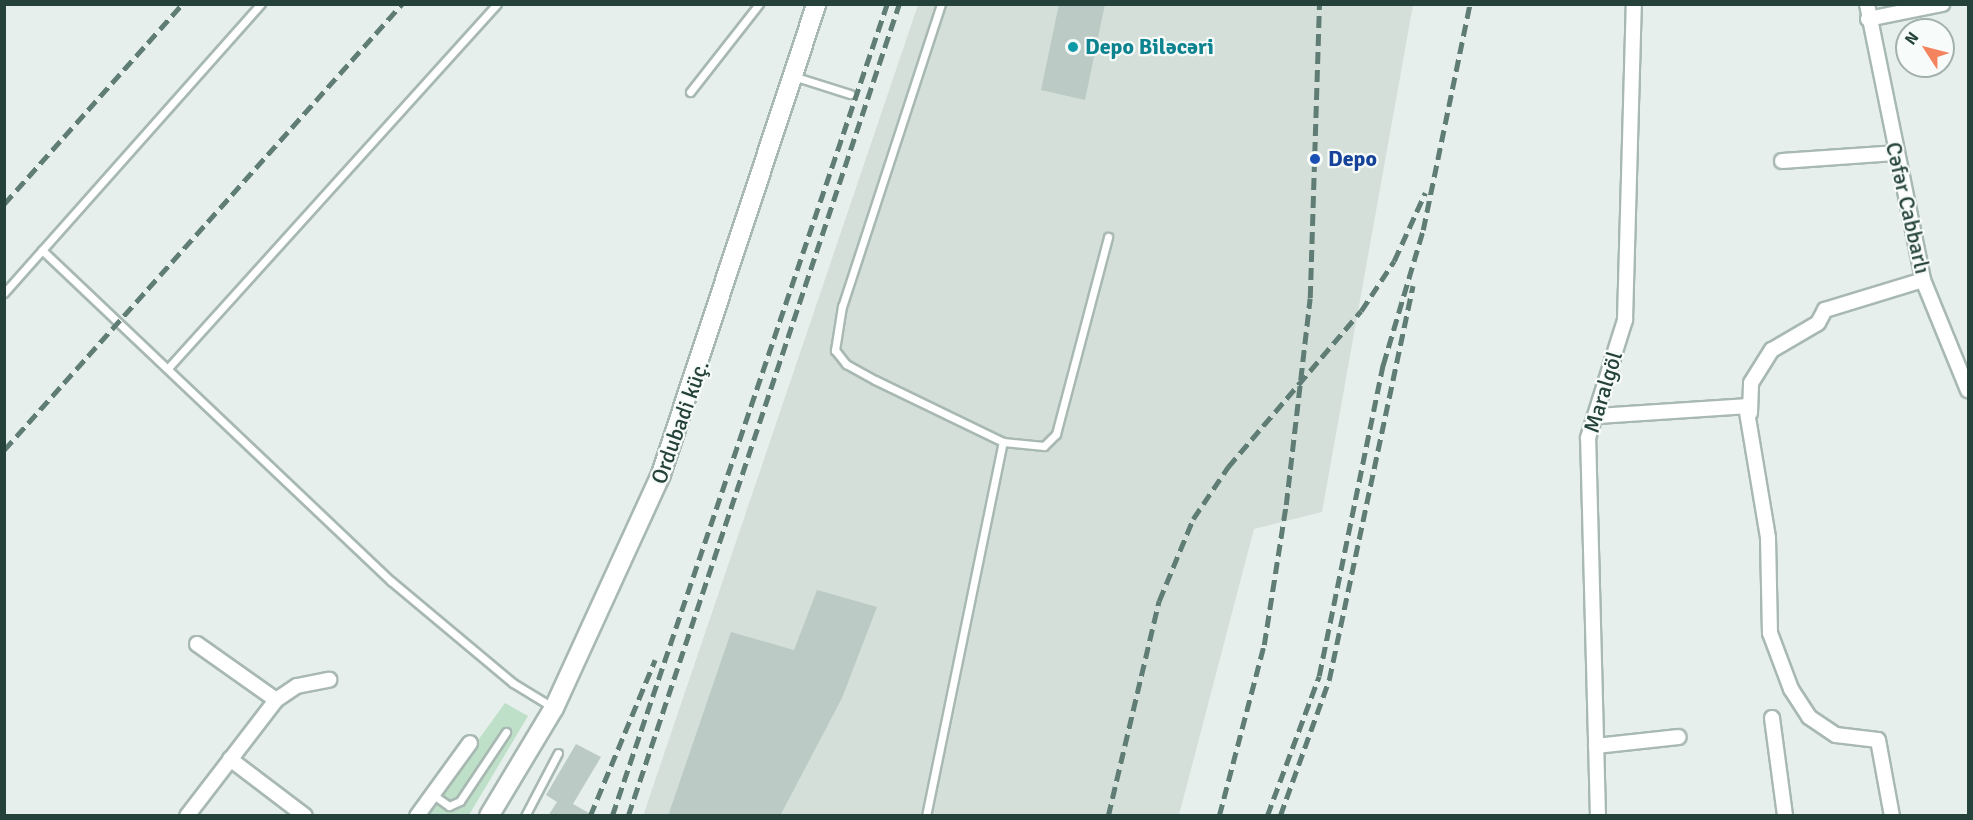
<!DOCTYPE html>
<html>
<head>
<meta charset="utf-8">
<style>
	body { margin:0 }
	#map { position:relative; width:1973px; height:820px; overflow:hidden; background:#e6efeb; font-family:Signika,sans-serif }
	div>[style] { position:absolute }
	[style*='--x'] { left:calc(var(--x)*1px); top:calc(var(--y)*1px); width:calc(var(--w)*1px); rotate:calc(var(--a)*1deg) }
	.built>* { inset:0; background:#d4dfda }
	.green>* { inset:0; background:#bfe0c8 }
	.building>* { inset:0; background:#bbcac4 }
	.roads { filter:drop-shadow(2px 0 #a8b8b2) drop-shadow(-2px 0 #a8b8b2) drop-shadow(0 2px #a8b8b2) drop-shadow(0 -2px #a8b8b2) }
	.lane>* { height:7px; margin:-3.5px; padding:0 3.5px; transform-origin:3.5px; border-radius:3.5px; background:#fff }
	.street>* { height:14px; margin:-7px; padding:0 7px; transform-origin:7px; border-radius:7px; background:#fff }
	.secondary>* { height:18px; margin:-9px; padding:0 9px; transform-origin:9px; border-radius:9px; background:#fff }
	.rail>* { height:4.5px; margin-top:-2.25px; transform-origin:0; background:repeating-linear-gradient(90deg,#5f7d75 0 12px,transparent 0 18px) }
	.dots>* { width:16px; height:16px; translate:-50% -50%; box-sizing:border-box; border:3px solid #f7fbf9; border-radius:50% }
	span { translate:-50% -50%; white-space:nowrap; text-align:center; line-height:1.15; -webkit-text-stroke:4.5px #f7fbf9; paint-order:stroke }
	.culture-label { font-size:22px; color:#0d838f; font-weight:700 }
	.left { translate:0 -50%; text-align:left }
	.transit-label { font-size:22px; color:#164399; font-weight:700 }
	.street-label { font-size:22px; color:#24423a }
	.frame { position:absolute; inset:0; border:6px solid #24423a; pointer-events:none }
	.north { position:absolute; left:1895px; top:18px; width:60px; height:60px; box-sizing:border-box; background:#f7fbf9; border:2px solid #a3b1ad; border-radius:50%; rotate:306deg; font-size:16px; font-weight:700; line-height:24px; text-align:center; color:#24423a }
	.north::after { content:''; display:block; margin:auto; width:21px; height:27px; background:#f4845f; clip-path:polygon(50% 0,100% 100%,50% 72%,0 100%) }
</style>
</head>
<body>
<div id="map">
	<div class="built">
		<div style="clip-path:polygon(918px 5px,1413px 5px,1322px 512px,1254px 529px,1179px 815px,643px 816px)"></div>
	</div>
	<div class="green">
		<div style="clip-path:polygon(505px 703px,528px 716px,469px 815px,423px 816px)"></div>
	</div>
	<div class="building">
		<div style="clip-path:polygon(1059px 4px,1105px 4px,1085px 100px,1041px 90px)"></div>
		<div style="clip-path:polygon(817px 590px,877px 607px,842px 698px,780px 816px,668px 816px,731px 632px,794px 650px)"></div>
		<div style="clip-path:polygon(576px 744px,601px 757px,573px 804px,594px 816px,548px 816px,557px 802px,546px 795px)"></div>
	</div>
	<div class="roads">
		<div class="lane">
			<div style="--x:941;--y:4;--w:318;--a:108.1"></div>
			<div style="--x:842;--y:306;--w:45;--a:99"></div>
			<div style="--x:835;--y:350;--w:18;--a:52"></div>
			<div style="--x:846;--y:364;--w:33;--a:29"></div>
			<div style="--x:875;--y:380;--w:142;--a:25.8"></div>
			<div style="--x:1003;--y:442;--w:41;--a:5.6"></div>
			<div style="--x:1044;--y:446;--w:17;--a:-45"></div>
			<div style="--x:1056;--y:434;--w:204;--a:-75.2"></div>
			<div style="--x:793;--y:76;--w:60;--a:17.5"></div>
			<div style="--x:690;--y:92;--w:112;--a:-51.9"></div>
			<div style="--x:42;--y:250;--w:481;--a:43.5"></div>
			<div style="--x:391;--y:581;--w:159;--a:39.9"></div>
			<div style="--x:513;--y:683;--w:48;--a:31.4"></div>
			<div style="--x:4;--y:293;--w:387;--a:-48.4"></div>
			<div style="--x:169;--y:367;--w:489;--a:-47.9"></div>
			<div style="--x:432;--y:794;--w:21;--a:35"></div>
			<div style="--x:449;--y:806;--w:12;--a:-24"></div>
			<div style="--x:460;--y:801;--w:83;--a:-56.3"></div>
			<div style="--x:525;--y:816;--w:71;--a:-62.4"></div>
			<div style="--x:926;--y:816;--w:382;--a:-78.4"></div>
		</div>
		<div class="street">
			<div style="--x:1867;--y:4;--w:282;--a:78.5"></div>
			<div style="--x:1923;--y:280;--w:119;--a:67.8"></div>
			<div style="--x:1868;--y:19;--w:76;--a:-11.5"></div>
			<div style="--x:1782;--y:161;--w:113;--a:-4"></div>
			<div style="--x:1750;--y:413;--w:30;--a:-88"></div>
			<div style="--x:1751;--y:383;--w:39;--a:-58"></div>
			<div style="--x:1772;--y:350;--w:53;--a:-30.4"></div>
			<div style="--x:1818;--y:323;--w:15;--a:-62"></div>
			<div style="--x:1825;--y:310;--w:102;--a:-17"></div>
			<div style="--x:1597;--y:416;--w:149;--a:-3.8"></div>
			<div style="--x:1746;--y:406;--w:134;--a:80.5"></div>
			<div style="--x:1768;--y:538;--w:95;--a:88.8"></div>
			<div style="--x:1770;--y:633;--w:60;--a:69.4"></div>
			<div style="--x:1791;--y:689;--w:33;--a:57"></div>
			<div style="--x:1809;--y:717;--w:32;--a:34"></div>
			<div style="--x:1836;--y:735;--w:42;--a:6.8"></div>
			<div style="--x:1878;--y:740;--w:77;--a:79.6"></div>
			<div style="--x:197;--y:644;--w:97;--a:35.3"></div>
			<div style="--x:1772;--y:718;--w:99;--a:82.4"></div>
			<div style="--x:1596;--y:746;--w:83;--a:-6.2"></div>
			<div style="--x:230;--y:759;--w:94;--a:37.2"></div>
			<div style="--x:187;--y:816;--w:146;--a:-52.5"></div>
			<div style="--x:276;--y:700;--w:25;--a:-34"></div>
			<div style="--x:297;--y:686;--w:33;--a:-11"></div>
			<div style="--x:417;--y:816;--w:90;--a:-54"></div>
			<div style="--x:1598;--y:816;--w:378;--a:-91.5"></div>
			<div style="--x:1588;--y:438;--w:124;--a:-72.6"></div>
			<div style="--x:1625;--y:320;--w:316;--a:-88.4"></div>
		</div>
		<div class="secondary">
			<div style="--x:489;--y:816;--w:126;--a:-59"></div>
			<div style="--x:554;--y:708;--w:257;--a:-65.4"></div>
			<div style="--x:661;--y:474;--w:495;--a:-71.7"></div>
		</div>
	</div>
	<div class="rail">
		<div style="--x:4;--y:204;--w:268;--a:-48.3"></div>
		<div style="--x:4;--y:450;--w:598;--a:-48.26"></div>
		<div style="--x:590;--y:816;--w:169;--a:-67.4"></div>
		<div style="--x:612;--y:816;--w:857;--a:-71.29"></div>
		<div style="--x:628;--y:816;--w:856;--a:-71.54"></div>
		<div style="--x:1108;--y:816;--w:221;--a:-76.7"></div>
		<div style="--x:1159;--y:601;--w:89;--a:-67.5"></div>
		<div style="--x:1193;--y:519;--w:63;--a:-56.1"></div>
		<div style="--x:1228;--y:467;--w:205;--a:-49.6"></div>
		<div style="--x:1361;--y:311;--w:60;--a:-56.6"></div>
		<div style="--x:1394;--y:261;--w:75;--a:-65.5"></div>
		<div style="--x:1219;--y:816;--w:177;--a:-75.3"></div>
		<div style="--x:1264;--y:645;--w:142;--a:-81.1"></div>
		<div style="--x:1286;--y:505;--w:208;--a:-83.4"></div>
		<div style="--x:1310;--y:298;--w:294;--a:-88.2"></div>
		<div style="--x:1267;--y:816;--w:149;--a:-69.6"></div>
		<div style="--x:1319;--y:676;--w:318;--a:-78.4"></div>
		<div style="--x:1383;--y:365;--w:141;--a:-73.5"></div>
		<div style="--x:1423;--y:230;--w:231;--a:-78.3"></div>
		<div style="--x:1280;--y:816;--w:145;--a:-70.2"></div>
		<div style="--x:1329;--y:680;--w:403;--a:-78"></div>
	</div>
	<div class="dots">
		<div style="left:1073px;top:47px;background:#0f9aa8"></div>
		<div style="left:1315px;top:159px;background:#1a4fb4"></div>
	</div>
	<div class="culture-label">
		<span class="left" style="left:1085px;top:47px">Depo Biləcəri</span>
	</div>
	<div class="transit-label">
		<span class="left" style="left:1328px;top:159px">Depo</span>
	</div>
	<div class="street-label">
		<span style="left:1908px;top:208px;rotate:77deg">Cəfər Cabbarlı</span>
		<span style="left:1603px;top:392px;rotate:-73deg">Maralgöl</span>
		<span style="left:680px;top:422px;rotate:-70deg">Ordubadi küç.</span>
	</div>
	<div class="frame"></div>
	<div class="north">N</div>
</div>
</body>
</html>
